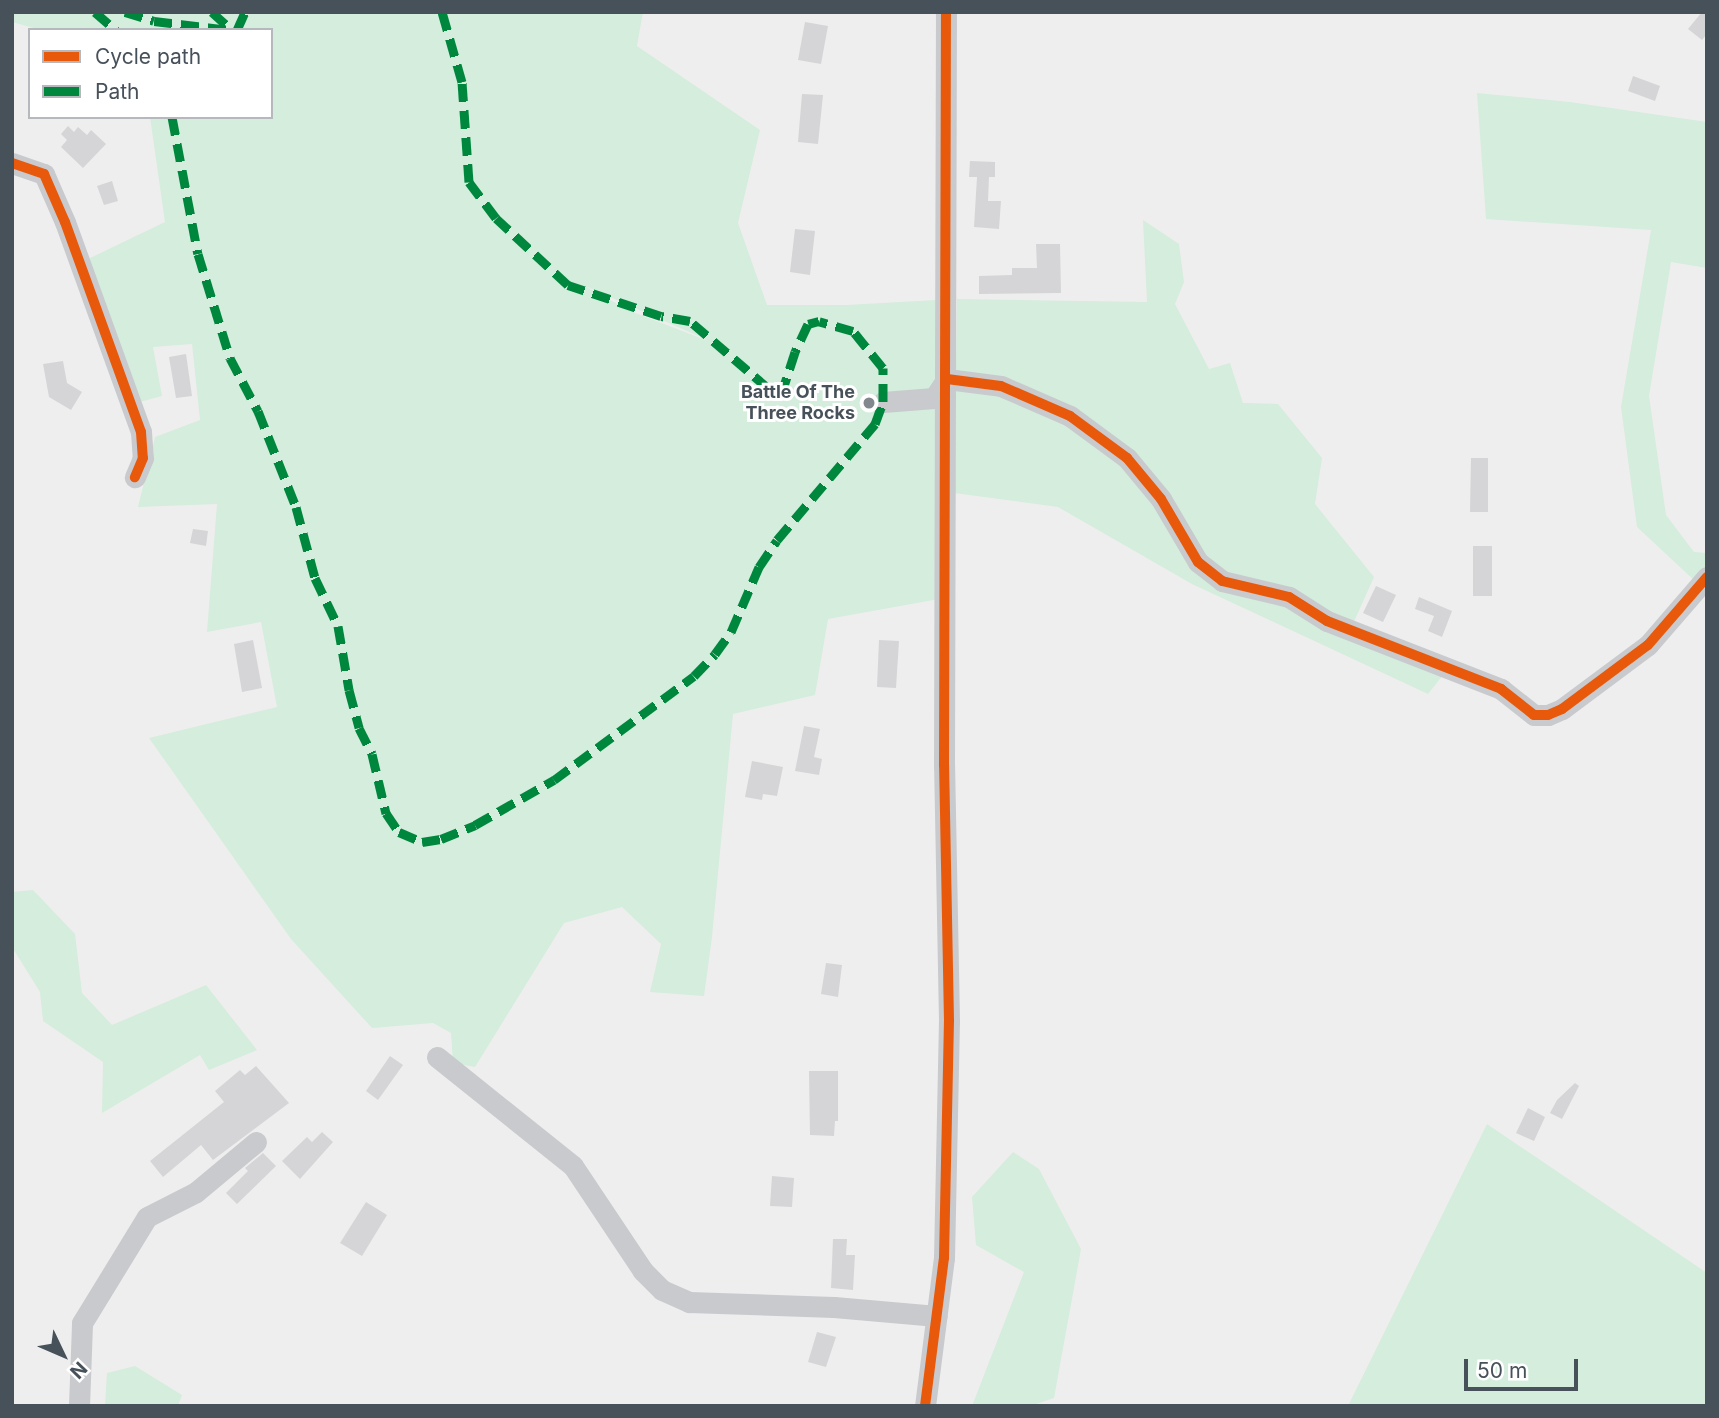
<!DOCTYPE html>
<html>
<head>
<meta charset="utf-8">
<style>
	body { margin:0 }
	#map { position:relative; width:1719px; height:1418px; overflow:hidden; background:#efeeee; font-family:Inter,sans-serif }
	div>[style] { position:absolute }
	[style*='--x'] { left:calc(var(--x)*1px); top:calc(var(--y)*1px); width:calc(var(--w)*1px); rotate:calc(var(--a)*1deg) }
	.green>* { inset:0; background:#d4eddc }
	.building>* { inset:0; background:#d5d5d7 }
	.minor>* { height:21px; margin:-10.5px; padding:0 10.5px; transform-origin:10.5px; border-radius:10.5px; background:#c8cacd }
	.quiet>* { height:9px; margin-top:-4.5px; transform-origin:0; background:repeating-linear-gradient(90deg,#00873e 0 18px,transparent 0 27px) }
	.cycleway>* { height:10px; margin:-5px; padding:0 5px; transform-origin:5px; border-radius:5px; background:#e8590c }
	.dots>* { width:19px; height:19px; translate:-50% -50%; box-sizing:border-box; border:4px solid #fff; border-radius:50% }
	span { translate:-50% -50%; white-space:nowrap; text-align:center; line-height:1.15; -webkit-text-stroke:6px #fff; paint-order:stroke }
	.poi-label { font-size:18px; color:#47515a; font-weight:700 }
	.right { translate:-100% -50%; text-align:right }
	.frame { position:absolute; inset:0; border:14px solid #47515a; pointer-events:none }
	.legend { position:absolute; left:28px; top:28px; width:245px; height:91px; box-sizing:border-box; background:#fff; border:2px solid #b5b9bd; margin:0; padding:9px 12px; list-style:none; font-size:21px; color:#47515a }
	.legend li { display:flex; align-items:center; gap:14px; height:35px }
	.legend b { width:35px; border:2px solid #b5b9bd }
	.north { position:absolute; left:28px; top:1320px; width:70px; height:70px; -webkit-text-stroke:5px #fff; paint-order:stroke; rotate:134deg; font-size:19px; font-weight:700; line-height:28px; text-align:center; color:#47515a }
	.north::after { content:''; display:block; margin:auto; width:24px; height:32px; background:#47515a; clip-path:polygon(50% 0,100% 100%,50% 72%,0 100%) }
	.scale { position:absolute; left:1464px; top:1359px; width:114px; height:32px; box-sizing:border-box; border:4px solid #47515a; border-top:0; padding-left:9px; font-size:21px; line-height:24px; white-space:nowrap; color:#47515a; -webkit-text-stroke:5px #fff; paint-order:stroke }
</style>
</head>
<body>
<div id="map">
	<div class="green">
		<div style="clip-path:polygon(evenodd,12px 12px,643px 12px,637px 46px,760px 130px,738px 223px,767px 305px,846px 305px,937px 300px,939px 599px,828px 619px,815px 695px,733px 714px,712px 937px,704px 996px,650px 992px,661px 944px,622px 907px,564px 923px,475px 1067px,453px 1063px,451px 1033px,433px 1023px,372px 1028px,291px 939px,149px 738px,277px 707px,261px 622px,207px 632px,217px 504px,138px 507px,155px 437px,200px 420px,192px 344px,153px 347px,162px 396px,136px 403px,86px 260px,165px 222px,150px 117px,271px 117px,271px 30px,41px 30px,12px 22px,12px 12px,583px 285px,705px 339px,706px 340px,630px 311px,583px 285px)"></div>
		<div style="clip-path:polygon(1477px 93px,1570px 102px,1707px 122px,1707px 268px,1671px 262px,1649px 396px,1666px 515px,1694px 552px,1707px 553px,1707px 572px,1695px 581px,1637px 527px,1621px 407px,1651px 230px,1486px 219px)"></div>
		<div style="clip-path:polygon(1143px 220px,1179px 244px,1184px 282px,1175px 304px,1209px 369px,1230px 363px,1243px 403px,1278px 404px,1322px 458px,1315px 504px,1374px 577px,1352px 626px,1454px 661px,1428px 694px,1192px 584px,1058px 507px,954px 493px,957px 299px,1147px 302px)"></div>
		<div style="clip-path:polygon(33px 890px,75px 934px,82px 993px,112px 1025px,206px 985px,257px 1050px,209px 1070px,200px 1055px,102px 1113px,103px 1062px,43px 1021px,40px 992px,12px 947px,12px 892px)"></div>
		<div style="clip-path:polygon(1487px 1124px,1707px 1273px,1707px 1406px,1348px 1406px)"></div>
		<div style="clip-path:polygon(1013px 1152px,1039px 1169px,1081px 1249px,1054px 1398px,1030px 1406px,972px 1406px,1024px 1272px,976px 1245px,972px 1197px)"></div>
		<div style="clip-path:polygon(135px 1366px,182px 1395px,178px 1406px,105px 1406px,107px 1373px)"></div>
	</div>
	<div class="building">
		<div style="clip-path:polygon(1702px 12px,1707px 12px,1707px 34px,1702px 40px,1688px 29px)"></div>
		<div style="clip-path:polygon(805px 22px,828px 26px,821px 64px,798px 60px)"></div>
		<div style="clip-path:polygon(1633px 76px,1660px 86px,1655px 101px,1628px 91px)"></div>
		<div style="clip-path:polygon(802px 94px,823px 95px,818px 144px,798px 142px)"></div>
		<div style="clip-path:polygon(68px 126px,74px 132px,78px 127px,87px 135px,91px 130px,106px 144px,83px 168px,61px 147px,67px 140px,61px 134px)"></div>
		<div style="clip-path:polygon(970px 161px,995px 162px,995px 177px,989px 177px,988px 201px,1001px 201px,999px 229px,974px 227px,977px 177px,969px 177px)"></div>
		<div style="clip-path:polygon(112px 181px,118px 201px,104px 205px,97px 186px)"></div>
		<div style="clip-path:polygon(795px 229px,815px 231px,810px 275px,790px 272px)"></div>
		<div style="clip-path:polygon(1036px 244px,1060px 244px,1061px 293px,979px 294px,979px 276px,1012px 275px,1012px 268px,1037px 268px)"></div>
		<div style="clip-path:polygon(186px 354px,192px 396px,176px 398px,169px 357px)"></div>
		<div style="clip-path:polygon(63px 361px,67px 383px,82px 392px,71px 410px,49px 397px,43px 364px)"></div>
		<div style="clip-path:polygon(1471px 458px,1488px 458px,1488px 512px,1470px 512px)"></div>
		<div style="clip-path:polygon(193px 529px,208px 531px,206px 546px,190px 543px)"></div>
		<div style="clip-path:polygon(1473px 546px,1492px 546px,1492px 596px,1473px 596px)"></div>
		<div style="clip-path:polygon(1376px 586px,1396px 595px,1383px 622px,1363px 613px)"></div>
		<div style="clip-path:polygon(1419px 597px,1452px 611px,1442px 637px,1428px 631px,1434px 616px,1415px 609px)"></div>
		<div style="clip-path:polygon(253px 640px,262px 688px,242px 692px,234px 644px)"></div>
		<div style="clip-path:polygon(879px 640px,899px 641px,896px 688px,877px 687px)"></div>
		<div style="clip-path:polygon(804px 726px,820px 729px,814px 757px,822px 759px,819px 775px,795px 771px)"></div>
		<div style="clip-path:polygon(752px 761px,783px 767px,777px 796px,763px 794px,762px 800px,745px 797px)"></div>
		<div style="clip-path:polygon(826px 963px,842px 965px,838px 997px,821px 994px)"></div>
		<div style="clip-path:polygon(390px 1056px,403px 1065px,378px 1100px,366px 1091px)"></div>
		<div style="clip-path:polygon(256px 1066px,289px 1103px,213px 1160px,201px 1145px,163px 1177px,150px 1161px,224px 1102px,215px 1091px,240px 1070px,245px 1075px)"></div>
		<div style="clip-path:polygon(809px 1071px,838px 1071px,838px 1121px,835px 1121px,834px 1136px,810px 1135px)"></div>
		<div style="clip-path:polygon(1575px 1083px,1579px 1086px,1562px 1119px,1550px 1113px,1557px 1100px)"></div>
		<div style="clip-path:polygon(1528px 1108px,1545px 1117px,1534px 1141px,1516px 1133px)"></div>
		<div style="clip-path:polygon(322px 1132px,333px 1142px,300px 1179px,282px 1161px,307px 1137px,312px 1142px)"></div>
		<div style="clip-path:polygon(263px 1153px,276px 1166px,237px 1204px,226px 1193px,248px 1171px,245px 1168px)"></div>
		<div style="clip-path:polygon(772px 1176px,794px 1178px,792px 1207px,770px 1206px)"></div>
		<div style="clip-path:polygon(366px 1202px,387px 1215px,362px 1256px,340px 1243px)"></div>
		<div style="clip-path:polygon(833px 1239px,847px 1239px,846px 1255px,855px 1255px,853px 1290px,831px 1288px)"></div>
		<div style="clip-path:polygon(817px 1332px,836px 1337px,826px 1367px,808px 1362px)"></div>
	</div>
	<div class="minor">
		<div style="--x:12;--y:163;--w:34;--a:19"></div>
		<div style="--x:44;--y:174;--w:52;--a:66.4"></div>
		<div style="--x:65;--y:222;--w:223;--a:70.1"></div>
		<div style="--x:141;--y:432;--w:26;--a:86"></div>
		<div style="--x:143;--y:458;--w:21;--a:113"></div>
		<div style="--x:883;--y:402;--w:51;--a:-4.5"></div>
		<div style="--x:934;--y:398;--w:23;--a:-56"></div>
		<div style="--x:947;--y:379;--w:54;--a:7.4"></div>
		<div style="--x:1001;--y:386;--w:75;--a:23.5"></div>
		<div style="--x:1070;--y:416;--w:71;--a:36.4"></div>
		<div style="--x:1127;--y:458;--w:53;--a:50.3"></div>
		<div style="--x:1161;--y:499;--w:73;--a:59.6"></div>
		<div style="--x:1198;--y:562;--w:31;--a:38"></div>
		<div style="--x:1222;--y:581;--w:69;--a:13.4"></div>
		<div style="--x:1289;--y:597;--w:45;--a:32.3"></div>
		<div style="--x:1327;--y:621;--w:187;--a:21.3"></div>
		<div style="--x:1501;--y:689;--w:42;--a:38.2"></div>
		<div style="--x:1534;--y:715;--w:14;--a:0"></div>
		<div style="--x:1548;--y:715;--w:15;--a:-23"></div>
		<div style="--x:1562;--y:709;--w:107;--a:-36.7"></div>
		<div style="--x:1648;--y:645;--w:90;--a:-49.1"></div>
		<div style="--x:437;--y:1057;--w:174;--a:38.7"></div>
		<div style="--x:573;--y:1166;--w:126;--a:56.3"></div>
		<div style="--x:643;--y:1271;--w:27;--a:45"></div>
		<div style="--x:662;--y:1290;--w:30;--a:24"></div>
		<div style="--x:689;--y:1302;--w:145;--a:2"></div>
		<div style="--x:834;--y:1307;--w:103;--a:5"></div>
		<div style="--x:79;--y:1406;--w:83;--a:-87.9"></div>
		<div style="--x:82;--y:1323;--w:124;--a:-58.5"></div>
		<div style="--x:147;--y:1217;--w:55;--a:-27"></div>
		<div style="--x:196;--y:1192;--w:78;--a:-39.8"></div>
		<div style="--x:925;--y:1406;--w:149;--a:-82.7"></div>
		<div style="--x:944;--y:1258;--w:237;--a:-88.8"></div>
		<div style="--x:949;--y:1021;--w:256;--a:-91.1"></div>
		<div style="--x:944;--y:765;--w:753;--a:-89.85"></div>
	</div>
	<div class="quiet">
		<div style="--x:95;--y:12;--w:28;--a:41"></div>
		<div style="--x:125;--y:12;--w:30;--a:17"></div>
		<div style="--x:154;--y:21;--w:76;--a:6.8"></div>
		<div style="--x:212;--y:12;--w:24;--a:42"></div>
		<div style="--x:237;--y:30;--w:20;--a:-66"></div>
		<div style="--x:172;--y:117;--w:139;--a:79.3"></div>
		<div style="--x:198;--y:254;--w:109;--a:72.9"></div>
		<div style="--x:230;--y:358;--w:60;--a:62.2"></div>
		<div style="--x:258;--y:411;--w:103;--a:68.4"></div>
		<div style="--x:296;--y:507;--w:73;--a:75"></div>
		<div style="--x:315;--y:578;--w:53;--a:64.4"></div>
		<div style="--x:338;--y:626;--w:65;--a:80.2"></div>
		<div style="--x:349;--y:690;--w:39;--a:75"></div>
		<div style="--x:359;--y:728;--w:29;--a:63"></div>
		<div style="--x:372;--y:754;--w:61;--a:76.7"></div>
		<div style="--x:386;--y:813;--w:23;--a:56"></div>
		<div style="--x:399;--y:832;--w:25;--a:23"></div>
		<div style="--x:422;--y:842;--w:19;--a:-9"></div>
		<div style="--x:441;--y:839;--w:37;--a:-22"></div>
		<div style="--x:475;--y:825;--w:91;--a:-29.7"></div>
		<div style="--x:554;--y:780;--w:174;--a:-36.6"></div>
		<div style="--x:694;--y:676;--w:30;--a:-46"></div>
		<div style="--x:715;--y:654;--w:27;--a:-54"></div>
		<div style="--x:731;--y:632;--w:71;--a:-66.7"></div>
		<div style="--x:759;--y:567;--w:32;--a:-56"></div>
		<div style="--x:777;--y:540;--w:152;--a:-49.8"></div>
		<div style="--x:875;--y:424;--w:23;--a:-70"></div>
		<div style="--x:883;--y:402;--w:34;--a:-90"></div>
		<div style="--x:883;--y:368;--w:48;--a:-129"></div>
		<div style="--x:853;--y:331;--w:35;--a:-164"></div>
		<div style="--x:819;--y:321;--w:11;--a:165"></div>
		<div style="--x:808;--y:324;--w:31;--a:115"></div>
		<div style="--x:795;--y:352;--w:40;--a:108"></div>
		<div style="--x:783;--y:390;--w:15;--a:-172"></div>
		<div style="--x:768;--y:388;--w:103;--a:-139.3"></div>
		<div style="--x:690;--y:321;--w:29;--a:-170"></div>
		<div style="--x:661;--y:316;--w:98;--a:-161.6"></div>
		<div style="--x:568;--y:285;--w:98;--a:-137.1"></div>
		<div style="--x:496;--y:218;--w:45;--a:-126.9"></div>
		<div style="--x:469;--y:182;--w:100;--a:-94"></div>
		<div style="--x:462;--y:82;--w:73;--a:-105.9"></div>
	</div>
	<div class="cycleway">
		<div style="--x:12;--y:163;--w:34;--a:19"></div>
		<div style="--x:44;--y:174;--w:52;--a:66.4"></div>
		<div style="--x:65;--y:222;--w:223;--a:70.1"></div>
		<div style="--x:141;--y:432;--w:26;--a:86"></div>
		<div style="--x:143;--y:458;--w:21;--a:113"></div>
		<div style="--x:947;--y:379;--w:54;--a:7.4"></div>
		<div style="--x:1001;--y:386;--w:75;--a:23.5"></div>
		<div style="--x:1070;--y:416;--w:71;--a:36.4"></div>
		<div style="--x:1127;--y:458;--w:53;--a:50.3"></div>
		<div style="--x:1161;--y:499;--w:73;--a:59.6"></div>
		<div style="--x:1198;--y:562;--w:31;--a:38"></div>
		<div style="--x:1222;--y:581;--w:69;--a:13.4"></div>
		<div style="--x:1289;--y:597;--w:45;--a:32.3"></div>
		<div style="--x:1327;--y:621;--w:187;--a:21.3"></div>
		<div style="--x:1501;--y:689;--w:42;--a:38.2"></div>
		<div style="--x:1534;--y:715;--w:14;--a:0"></div>
		<div style="--x:1548;--y:715;--w:15;--a:-23"></div>
		<div style="--x:1562;--y:709;--w:107;--a:-36.7"></div>
		<div style="--x:1648;--y:645;--w:90;--a:-49.1"></div>
		<div style="--x:925;--y:1406;--w:149;--a:-82.7"></div>
		<div style="--x:944;--y:1258;--w:237;--a:-88.8"></div>
		<div style="--x:949;--y:1021;--w:256;--a:-91.1"></div>
		<div style="--x:944;--y:765;--w:753;--a:-89.85"></div>
	</div>
	<div class="dots">
		<div style="left:869px;top:403px;background:#82888e"></div>
	</div>
	<div class="poi-label">
		<span class="right" style="left:855px;top:403px">Battle Of The<br>Three Rocks</span>
	</div>
	<div class="frame"></div>
	<ul class="legend">
	<li><b style="height:9px;background:#e8590c"></b>Cycle path</li>
	<li><b style="height:9px;background:#00873e"></b>Path</li>
	</ul>
	<div class="north">N</div>
	<div class="scale">50 m</div>
</div>
</body>
</html>
